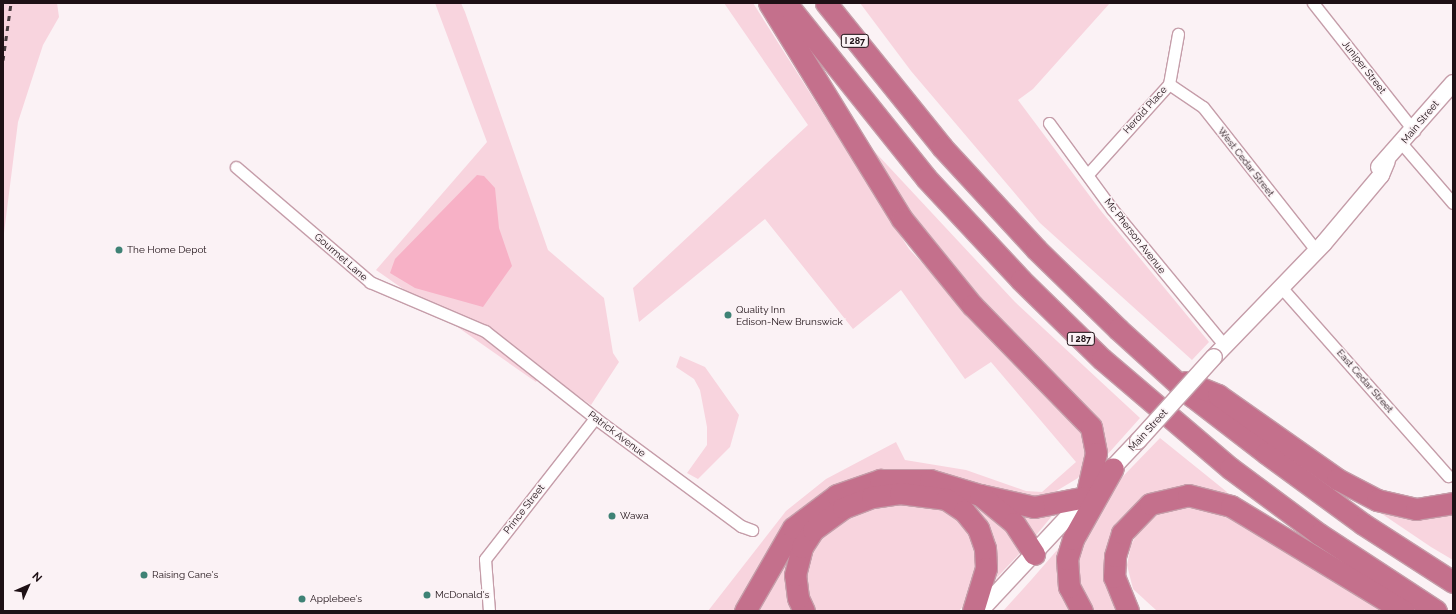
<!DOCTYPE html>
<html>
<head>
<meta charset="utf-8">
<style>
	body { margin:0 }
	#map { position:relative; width:1456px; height:614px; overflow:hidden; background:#fbf2f5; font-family:Raleway,sans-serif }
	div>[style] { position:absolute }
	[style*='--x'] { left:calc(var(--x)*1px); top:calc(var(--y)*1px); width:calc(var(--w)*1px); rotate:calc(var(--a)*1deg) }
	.green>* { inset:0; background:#f8d4de }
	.water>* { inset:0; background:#f7b1c6 }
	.roads { filter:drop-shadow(1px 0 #c59da9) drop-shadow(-1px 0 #c59da9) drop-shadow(0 1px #c59da9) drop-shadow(0 -1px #c59da9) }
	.street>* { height:11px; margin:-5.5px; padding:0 5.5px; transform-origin:5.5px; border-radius:5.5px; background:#fff }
	.secondary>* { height:16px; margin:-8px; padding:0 8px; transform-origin:8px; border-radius:8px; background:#fff }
	.highway>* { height:21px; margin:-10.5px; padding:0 10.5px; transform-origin:10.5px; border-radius:10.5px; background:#c4708c }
	.rail>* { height:3px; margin-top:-1.5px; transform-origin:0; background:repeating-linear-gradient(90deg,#473a3e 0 5px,transparent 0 10px) }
	.bridges { filter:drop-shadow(1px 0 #c59da9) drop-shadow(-1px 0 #c59da9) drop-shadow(0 1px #c59da9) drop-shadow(0 -1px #c59da9) }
	.secondary-bridge>* { height:16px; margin:-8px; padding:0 8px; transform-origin:8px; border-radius:8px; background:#fff }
	.dots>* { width:11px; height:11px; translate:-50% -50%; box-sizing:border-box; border:2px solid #fbf2f5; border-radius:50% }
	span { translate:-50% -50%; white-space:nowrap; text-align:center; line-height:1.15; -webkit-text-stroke:3px #fbf2f5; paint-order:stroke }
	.shield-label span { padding:1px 3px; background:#fbf2f5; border:1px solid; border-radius:3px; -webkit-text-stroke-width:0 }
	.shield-label { font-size:9px; color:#1e1015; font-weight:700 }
	.street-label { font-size:10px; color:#1e1015 }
	.poi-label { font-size:10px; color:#1e1015 }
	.left { translate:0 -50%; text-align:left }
	.frame { position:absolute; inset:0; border:4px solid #1e1015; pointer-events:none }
	.north { position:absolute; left:8px; top:566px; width:40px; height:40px; -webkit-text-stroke:3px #fbf2f5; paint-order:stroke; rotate:45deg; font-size:11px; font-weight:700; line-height:16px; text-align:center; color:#1e1015 }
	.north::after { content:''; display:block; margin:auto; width:14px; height:18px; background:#1e1015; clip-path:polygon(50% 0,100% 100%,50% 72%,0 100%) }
</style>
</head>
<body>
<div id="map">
	<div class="green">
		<div style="clip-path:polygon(3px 3px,57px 3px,59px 17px,43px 45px,18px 122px,3px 241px)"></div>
		<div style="clip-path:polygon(435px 3px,461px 3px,465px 12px,548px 250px,604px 298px,613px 353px,619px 362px,591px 405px,542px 371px,536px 382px,376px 270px,487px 142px)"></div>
		<div style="clip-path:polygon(724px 3px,753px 3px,909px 249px,1081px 431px,1089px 458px,1078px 478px,1043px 499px,855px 479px,737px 611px,708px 611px,786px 511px,826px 479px,896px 442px,905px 460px,966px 470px,1026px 491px,1042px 492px,1076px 462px,991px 362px,965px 379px,901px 290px,853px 329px,765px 219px,639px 322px,633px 288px,808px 125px)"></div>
		<div style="clip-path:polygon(860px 3px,1110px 3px,1033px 89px,1018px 100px,1101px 211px,1209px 342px,1192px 360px,1040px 223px,911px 71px)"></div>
		<div style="clip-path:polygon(862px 138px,1015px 302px,1140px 418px,1107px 455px,1105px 437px,1094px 415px,924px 239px)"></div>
		<div style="clip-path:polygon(680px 356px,705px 367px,739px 415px,730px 447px,698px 479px,687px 473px,707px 445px,707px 427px,700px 390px,694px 379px,676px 367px)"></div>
		<div style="clip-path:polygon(1160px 438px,1227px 492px,1226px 497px,1142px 499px,1126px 513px,1114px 531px,1120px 611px,1091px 611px,1080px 595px,1074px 558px,1103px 497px)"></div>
		<div style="clip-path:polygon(960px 492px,993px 510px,1022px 551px,983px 592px,990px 573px)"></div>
		<div style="clip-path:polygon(1351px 493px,1453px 510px,1453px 560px,1431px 547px)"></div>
		<div style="clip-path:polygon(930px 500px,963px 517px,980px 554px,967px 602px,959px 611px,811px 611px,803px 564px,818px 533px,868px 505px)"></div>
		<div style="clip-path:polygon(1003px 506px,1056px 511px,1033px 539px)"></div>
		<div style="clip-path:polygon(1181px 506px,1204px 507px,1239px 517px,1391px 611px,1157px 611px,1133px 589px,1127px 565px,1131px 545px,1142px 525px,1161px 511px)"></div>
		<div style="clip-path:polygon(1071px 534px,1072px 611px,1003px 611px,1032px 579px)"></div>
		<div style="clip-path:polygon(798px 538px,797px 611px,753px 611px)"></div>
	</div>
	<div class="water">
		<div style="clip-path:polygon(477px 175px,484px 176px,495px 188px,499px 228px,512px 266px,483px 307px,415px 288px,390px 273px,395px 259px)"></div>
	</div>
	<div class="roads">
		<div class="street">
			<div style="--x:1313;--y:3;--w:163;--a:51.7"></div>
			<div style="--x:1169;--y:84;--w:41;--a:34.1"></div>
			<div style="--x:1203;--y:107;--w:181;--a:51.7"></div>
			<div style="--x:1049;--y:123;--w:107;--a:53.8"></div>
			<div style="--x:1112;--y:209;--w:178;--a:50.5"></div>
			<div style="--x:1402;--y:144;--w:78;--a:49.2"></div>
			<div style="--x:236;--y:167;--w:177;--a:40.6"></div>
			<div style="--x:370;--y:282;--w:125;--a:23.1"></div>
			<div style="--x:485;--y:331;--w:140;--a:38.3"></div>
			<div style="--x:595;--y:418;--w:182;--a:36.5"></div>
			<div style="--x:741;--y:526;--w:12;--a:20"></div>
			<div style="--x:1088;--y:174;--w:121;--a:-48"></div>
			<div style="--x:1169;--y:84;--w:51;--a:-79.8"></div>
			<div style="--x:1280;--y:286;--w:254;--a:48.5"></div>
			<div style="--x:489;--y:611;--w:52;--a:-94.4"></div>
			<div style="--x:485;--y:559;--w:179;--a:-52"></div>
		</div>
		<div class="secondary">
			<div style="--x:1379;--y:167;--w:112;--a:-48.6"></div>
			<div style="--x:1214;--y:357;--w:158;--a:-46"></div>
			<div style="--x:1324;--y:243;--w:89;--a:-50"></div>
			<div style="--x:1381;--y:175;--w:15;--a:-67"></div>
			<div style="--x:1105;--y:476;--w:48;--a:-46.7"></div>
			<div style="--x:980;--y:611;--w:158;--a:-47"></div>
		</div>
		<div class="highway">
			<div style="--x:769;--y:3;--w:254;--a:58.4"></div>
			<div style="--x:902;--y:219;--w:111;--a:50.9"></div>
			<div style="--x:972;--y:305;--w:170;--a:45.7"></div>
			<div style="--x:1091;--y:427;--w:26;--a:79"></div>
			<div style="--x:1096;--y:453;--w:45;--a:102.8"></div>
			<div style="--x:1086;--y:497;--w:53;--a:169.1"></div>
			<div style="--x:1034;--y:507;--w:55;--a:-167.5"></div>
			<div style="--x:786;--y:3;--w:224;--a:51.3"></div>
			<div style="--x:926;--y:178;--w:139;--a:47"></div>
			<div style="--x:1021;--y:280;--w:113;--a:44.3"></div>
			<div style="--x:1102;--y:359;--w:168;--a:40.4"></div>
			<div style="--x:1230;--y:468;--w:111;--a:36.6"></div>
			<div style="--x:1319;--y:534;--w:140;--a:33.3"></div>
			<div style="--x:826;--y:3;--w:185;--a:51.1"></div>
			<div style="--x:942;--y:147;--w:139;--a:47.3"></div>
			<div style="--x:1036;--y:249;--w:115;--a:44.3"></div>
			<div style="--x:1118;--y:329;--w:100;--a:42.2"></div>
			<div style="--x:1192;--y:396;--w:93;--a:37.6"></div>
			<div style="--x:1266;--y:453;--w:120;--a:36.2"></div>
			<div style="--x:1363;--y:524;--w:107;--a:32.8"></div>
			<div style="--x:1186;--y:382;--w:35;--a:22"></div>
			<div style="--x:1218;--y:395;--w:146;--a:35.2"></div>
			<div style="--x:1337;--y:479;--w:45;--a:27.7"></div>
			<div style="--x:1377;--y:500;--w:40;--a:13"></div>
			<div style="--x:1416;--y:509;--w:37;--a:-9"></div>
			<div style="--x:745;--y:611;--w:96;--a:-60"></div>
			<div style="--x:793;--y:528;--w:55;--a:-36.9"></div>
			<div style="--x:837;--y:495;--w:46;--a:-19.2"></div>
			<div style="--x:880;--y:480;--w:50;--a:0"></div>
			<div style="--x:930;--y:480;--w:52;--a:16.7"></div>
			<div style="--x:980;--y:495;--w:44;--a:39.5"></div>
			<div style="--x:1014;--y:523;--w:37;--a:57"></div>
			<div style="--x:804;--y:611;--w:14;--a:-115"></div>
			<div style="--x:798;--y:598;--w:23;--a:-97"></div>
			<div style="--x:795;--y:575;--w:29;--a:-76"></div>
			<div style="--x:802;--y:547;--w:20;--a:-57"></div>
			<div style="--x:813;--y:530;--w:37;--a:-36"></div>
			<div style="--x:843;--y:508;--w:31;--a:-21"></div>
			<div style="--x:872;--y:497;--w:28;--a:-8"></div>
			<div style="--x:900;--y:493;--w:46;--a:7.4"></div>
			<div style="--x:946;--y:499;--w:22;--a:34"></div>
			<div style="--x:964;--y:511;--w:22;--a:51"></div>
			<div style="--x:978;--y:528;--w:21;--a:71"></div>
			<div style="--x:985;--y:548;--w:20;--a:87"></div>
			<div style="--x:986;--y:568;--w:45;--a:106.8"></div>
			<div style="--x:1082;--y:611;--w:27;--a:-118"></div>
			<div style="--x:1069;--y:587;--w:28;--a:-94"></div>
			<div style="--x:1067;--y:559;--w:21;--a:-73"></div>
			<div style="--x:1073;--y:539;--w:81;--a:-60.6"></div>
			<div style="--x:1128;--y:611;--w:37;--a:-112"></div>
			<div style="--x:1114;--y:577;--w:21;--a:-87"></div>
			<div style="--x:1115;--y:556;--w:24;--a:-73"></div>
			<div style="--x:1122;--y:533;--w:40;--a:-46"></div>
			<div style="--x:1150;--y:504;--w:39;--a:-13"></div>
			<div style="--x:1188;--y:495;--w:44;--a:14.3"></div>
			<div style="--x:1231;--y:506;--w:202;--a:31.3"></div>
		</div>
	</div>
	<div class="rail">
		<div style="--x:3;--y:60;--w:58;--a:-82"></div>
	</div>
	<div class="bridges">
		<div class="secondary-bridge">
			<div style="--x:1138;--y:441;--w:113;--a:-47.9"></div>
		</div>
	</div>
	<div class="dots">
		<div style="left:119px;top:250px;background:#3e8275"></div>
		<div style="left:728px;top:315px;background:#3e8275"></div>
		<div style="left:612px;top:516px;background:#3e8275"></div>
		<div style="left:144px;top:575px;background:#3e8275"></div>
		<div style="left:427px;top:595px;background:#3e8275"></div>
		<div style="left:302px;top:599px;background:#3e8275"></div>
	</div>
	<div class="shield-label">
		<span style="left:855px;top:41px">I 287</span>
		<span style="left:1081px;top:339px">I 287</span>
	</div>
	<div class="street-label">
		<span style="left:1364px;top:67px;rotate:52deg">Juniper Street</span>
		<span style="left:1145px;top:110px;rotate:-48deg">Herold Place</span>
		<span style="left:1420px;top:122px;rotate:-50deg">Main Street</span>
		<span style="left:1246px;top:162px;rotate:52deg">West Cedar Street</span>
		<span style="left:1135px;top:236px;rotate:52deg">Mc Pherson Avenue</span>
		<span style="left:341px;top:257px;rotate:41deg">Gourmet Lane</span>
		<span style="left:1365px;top:381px;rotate:49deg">East Cedar Street</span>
		<span style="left:1148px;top:430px;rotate:-48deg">Main Street</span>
		<span style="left:617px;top:434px;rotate:37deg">Patrick Avenue</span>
		<span style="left:524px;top:509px;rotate:-52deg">Prince Street</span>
	</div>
	<div class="poi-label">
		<span class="left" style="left:127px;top:250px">The Home Depot</span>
		<span class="left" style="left:736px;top:315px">Quality Inn<br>Edison-New Brunswick</span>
		<span class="left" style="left:620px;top:516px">Wawa</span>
		<span class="left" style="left:152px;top:575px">Raising Cane's</span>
		<span class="left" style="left:435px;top:595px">McDonald's</span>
		<span class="left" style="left:310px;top:599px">Applebee's</span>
	</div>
	<div class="frame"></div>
	<div class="north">N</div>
</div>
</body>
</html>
